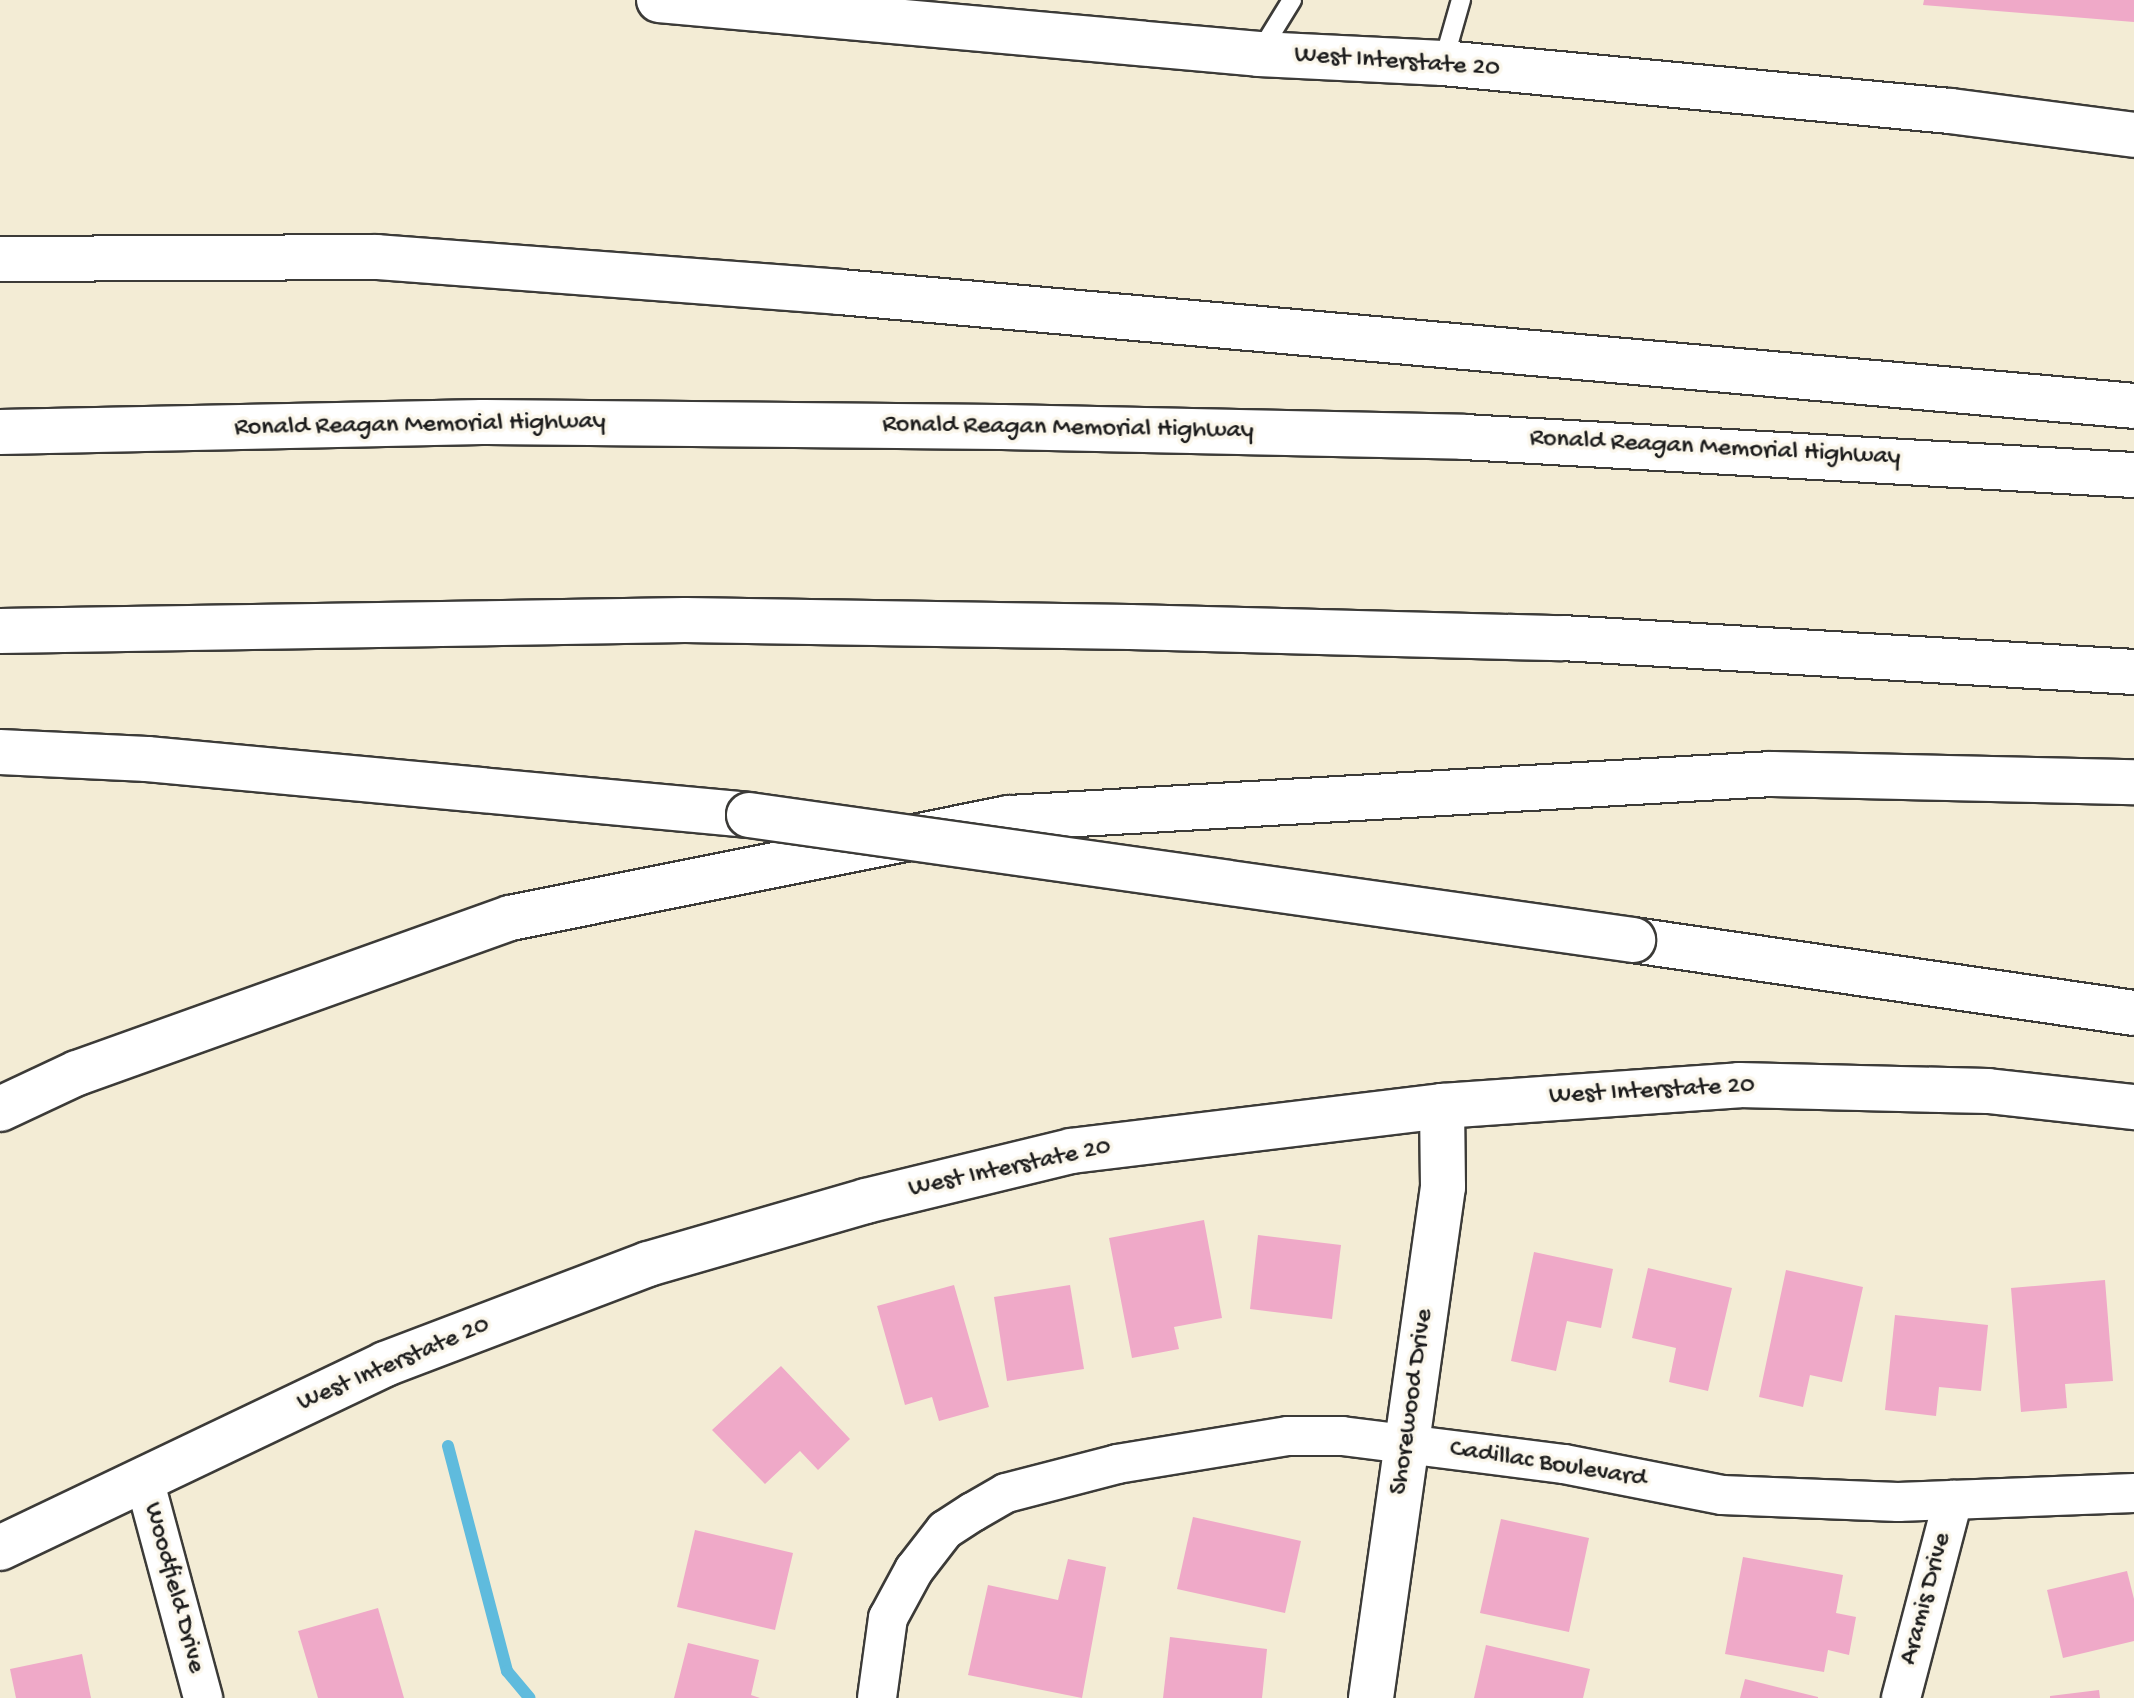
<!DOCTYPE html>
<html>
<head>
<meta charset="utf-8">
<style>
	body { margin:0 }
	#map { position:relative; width:2134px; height:1698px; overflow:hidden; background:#f3ecd5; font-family:"Gochi Hand",sans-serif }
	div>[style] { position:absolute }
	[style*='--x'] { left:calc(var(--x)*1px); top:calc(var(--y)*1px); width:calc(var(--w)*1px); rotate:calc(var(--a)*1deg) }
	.stream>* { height:12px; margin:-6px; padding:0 6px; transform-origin:6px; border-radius:6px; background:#5fbbdd }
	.building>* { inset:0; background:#efa9c8 }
	.roads { filter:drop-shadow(2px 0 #3c3b38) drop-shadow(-2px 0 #3c3b38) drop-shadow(0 2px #3c3b38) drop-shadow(0 -2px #3c3b38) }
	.lane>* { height:18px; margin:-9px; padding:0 9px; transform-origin:9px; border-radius:9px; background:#fff }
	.street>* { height:38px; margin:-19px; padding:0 19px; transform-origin:19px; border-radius:19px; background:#fff }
	.secondary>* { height:44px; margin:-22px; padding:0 22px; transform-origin:22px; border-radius:22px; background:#fff }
	.highway>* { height:44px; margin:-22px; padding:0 22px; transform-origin:22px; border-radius:22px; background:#fff }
	.bridges { filter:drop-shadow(2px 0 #3c3b38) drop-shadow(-2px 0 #3c3b38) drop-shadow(0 2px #3c3b38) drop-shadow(0 -2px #3c3b38) }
	.highway-bridge>* { height:44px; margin:-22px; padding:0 22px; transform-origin:22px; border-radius:22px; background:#fff }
	span { translate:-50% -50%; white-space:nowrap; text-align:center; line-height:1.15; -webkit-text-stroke:7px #fbf7ec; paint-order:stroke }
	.street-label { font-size:26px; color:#1c1c1c }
</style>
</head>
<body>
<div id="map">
	<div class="stream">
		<div style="--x:448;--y:1446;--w:233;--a:75.3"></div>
		<div style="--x:507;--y:1671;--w:35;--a:50"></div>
	</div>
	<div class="building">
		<div style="clip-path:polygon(1924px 0,2134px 0,2134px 22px,1923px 5px)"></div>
		<div style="clip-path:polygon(1204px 1220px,1222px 1318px,1174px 1327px,1179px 1349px,1132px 1358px,1109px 1238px)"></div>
		<div style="clip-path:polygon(1258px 1235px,1341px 1245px,1332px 1319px,1250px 1309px)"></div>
		<div style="clip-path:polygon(1534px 1252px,1613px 1269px,1601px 1328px,1567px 1321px,1556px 1371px,1511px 1361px)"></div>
		<div style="clip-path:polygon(1648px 1268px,1732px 1288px,1708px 1391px,1669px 1382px,1676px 1348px,1632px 1338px)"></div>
		<div style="clip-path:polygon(1786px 1270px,1863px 1287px,1842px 1382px,1810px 1375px,1803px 1407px,1759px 1397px)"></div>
		<div style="clip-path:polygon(2105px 1280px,2113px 1381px,2065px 1384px,2067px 1408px,2021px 1412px,2011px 1288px)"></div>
		<div style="clip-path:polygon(954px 1285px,989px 1407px,939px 1421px,932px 1397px,905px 1405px,877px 1306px)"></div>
		<div style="clip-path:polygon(1070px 1285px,1084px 1369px,1007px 1381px,994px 1297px)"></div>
		<div style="clip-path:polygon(1895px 1315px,1988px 1325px,1981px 1391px,1939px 1387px,1936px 1416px,1885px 1410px)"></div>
		<div style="clip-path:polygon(781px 1366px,850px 1439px,818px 1470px,800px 1451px,765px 1484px,712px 1430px)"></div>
		<div style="clip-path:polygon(1193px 1517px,1301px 1541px,1285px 1613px,1177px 1589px)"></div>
		<div style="clip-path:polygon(1501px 1519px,1589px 1538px,1569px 1632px,1480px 1613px)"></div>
		<div style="clip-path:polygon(695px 1530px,793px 1553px,775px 1630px,677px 1607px)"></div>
		<div style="clip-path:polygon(1743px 1557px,1843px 1575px,1836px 1613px,1856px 1617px,1849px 1655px,1828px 1650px,1824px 1672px,1725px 1654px)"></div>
		<div style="clip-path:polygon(1068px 1559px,1106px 1567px,1082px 1698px,968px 1675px,988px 1585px,1058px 1600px)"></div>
		<div style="clip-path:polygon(2127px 1571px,2134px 1599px,2134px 1641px,2063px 1658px,2047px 1590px)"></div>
		<div style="clip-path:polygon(378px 1608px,404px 1698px,318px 1698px,298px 1631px)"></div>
		<div style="clip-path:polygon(1170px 1637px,1267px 1649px,1262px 1698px,1163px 1698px)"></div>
		<div style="clip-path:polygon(688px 1643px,759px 1660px,751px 1695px,760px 1698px,674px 1698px)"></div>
		<div style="clip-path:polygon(1486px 1645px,1590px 1669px,1583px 1698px,1474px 1698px)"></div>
		<div style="clip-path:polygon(82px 1654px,91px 1698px,16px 1698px,10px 1669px)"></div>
		<div style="clip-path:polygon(1745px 1679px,1818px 1697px,1818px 1698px,1740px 1698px)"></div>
		<div style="clip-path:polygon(2099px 1690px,2100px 1698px,2050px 1698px,2050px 1696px)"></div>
	</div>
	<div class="roads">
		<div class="lane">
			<div style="--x:1260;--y:52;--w:61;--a:-58.4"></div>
			<div style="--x:1443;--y:63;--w:66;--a:-74.1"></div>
		</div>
		<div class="street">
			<div style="--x:144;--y:1479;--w:227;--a:74.9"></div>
			<div style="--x:877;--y:1698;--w:81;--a:-82.2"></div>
			<div style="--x:888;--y:1618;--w:55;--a:-61.6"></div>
			<div style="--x:914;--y:1570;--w:51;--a:-52.2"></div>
			<div style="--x:945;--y:1530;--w:33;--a:-33"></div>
			<div style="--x:973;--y:1512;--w:38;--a:-30"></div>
			<div style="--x:1006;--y:1493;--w:115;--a:-14.6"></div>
			<div style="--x:1117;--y:1464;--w:173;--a:-9.3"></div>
			<div style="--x:1288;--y:1436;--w:54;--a:0"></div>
			<div style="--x:1342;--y:1436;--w:224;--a:7.2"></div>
			<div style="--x:1564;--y:1464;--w:161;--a:11.1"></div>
			<div style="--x:1722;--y:1495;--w:176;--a:2.3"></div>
			<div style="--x:1898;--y:1502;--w:236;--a:-2.2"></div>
			<div style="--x:1901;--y:1698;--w:205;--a:-75.3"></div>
		</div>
		<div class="secondary">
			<div style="--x:659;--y:0;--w:602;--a:5.14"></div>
			<div style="--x:1259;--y:54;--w:184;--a:2.8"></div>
			<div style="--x:1443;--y:63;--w:509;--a:5.41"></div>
			<div style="--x:1950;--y:111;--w:186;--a:7.4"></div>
			<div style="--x:0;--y:1548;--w:427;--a:-25.5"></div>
			<div style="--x:385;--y:1364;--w:281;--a:-20.8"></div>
			<div style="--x:648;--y:1264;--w:227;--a:-16.1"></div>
			<div style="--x:866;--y:1201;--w:211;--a:-13.7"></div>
			<div style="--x:1071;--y:1151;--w:374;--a:-6.9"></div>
			<div style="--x:1442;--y:1106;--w:298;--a:-4"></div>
			<div style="--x:1739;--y:1085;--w:249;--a:1.4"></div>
			<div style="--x:1988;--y:1091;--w:147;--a:6.3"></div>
			<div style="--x:1371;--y:1698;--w:516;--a:-81.98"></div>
			<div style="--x:1443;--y:1187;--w:81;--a:-90.7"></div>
		</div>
		<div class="highway">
			<div style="--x:0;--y:259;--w:377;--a:-0.3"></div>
			<div style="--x:377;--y:257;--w:464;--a:4.3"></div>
			<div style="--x:840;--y:292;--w:1299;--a:5.03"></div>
			<div style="--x:0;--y:432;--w:482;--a:-1.2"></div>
			<div style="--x:482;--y:422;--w:520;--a:0.55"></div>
			<div style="--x:1002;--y:427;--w:462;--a:1.2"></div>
			<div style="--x:1464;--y:437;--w:671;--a:3.25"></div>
			<div style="--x:0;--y:631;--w:685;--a:-0.92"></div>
			<div style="--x:685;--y:620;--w:445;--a:0.9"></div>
			<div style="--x:1130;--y:627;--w:432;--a:1.5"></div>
			<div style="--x:1562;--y:638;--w:573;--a:3.4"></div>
			<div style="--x:0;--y:752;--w:147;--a:2.7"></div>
			<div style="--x:147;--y:759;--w:605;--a:5.31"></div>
			<div style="--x:1633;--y:940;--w:506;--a:8.29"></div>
			<div style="--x:0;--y:1109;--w:85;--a:-25.1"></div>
			<div style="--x:77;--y:1073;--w:460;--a:-19.7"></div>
			<div style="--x:510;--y:918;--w:509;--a:-11.33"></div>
			<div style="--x:1009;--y:818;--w:764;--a:-3.3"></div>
			<div style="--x:1772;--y:774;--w:362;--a:1.3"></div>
		</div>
	</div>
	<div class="bridges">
		<div class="highway-bridge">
			<div style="--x:749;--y:815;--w:893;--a:8.05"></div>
		</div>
	</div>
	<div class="street-label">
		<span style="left:1397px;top:63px;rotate:4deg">West Interstate 20</span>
		<span style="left:420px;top:426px;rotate:-1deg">Ronald Reagan Memorial Highway</span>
		<span style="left:1068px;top:429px;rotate:1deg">Ronald Reagan Memorial Highway</span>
		<span style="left:1715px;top:449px;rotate:3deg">Ronald Reagan Memorial Highway</span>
		<span style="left:1652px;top:1092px;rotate:-3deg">West Interstate 20</span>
		<span style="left:1010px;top:1169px;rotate:-12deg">West Interstate 20</span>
		<span style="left:394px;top:1365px;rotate:-23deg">West Interstate 20</span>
		<span style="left:1413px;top:1402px;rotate:-82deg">Shorewood Drive</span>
		<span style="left:1548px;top:1465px;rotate:9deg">Cadillac Boulevard</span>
		<span style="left:173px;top:1588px;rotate:75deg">Woodfield Drive</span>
		<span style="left:1927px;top:1599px;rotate:-75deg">Aramis Drive</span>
	</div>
</div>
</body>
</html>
